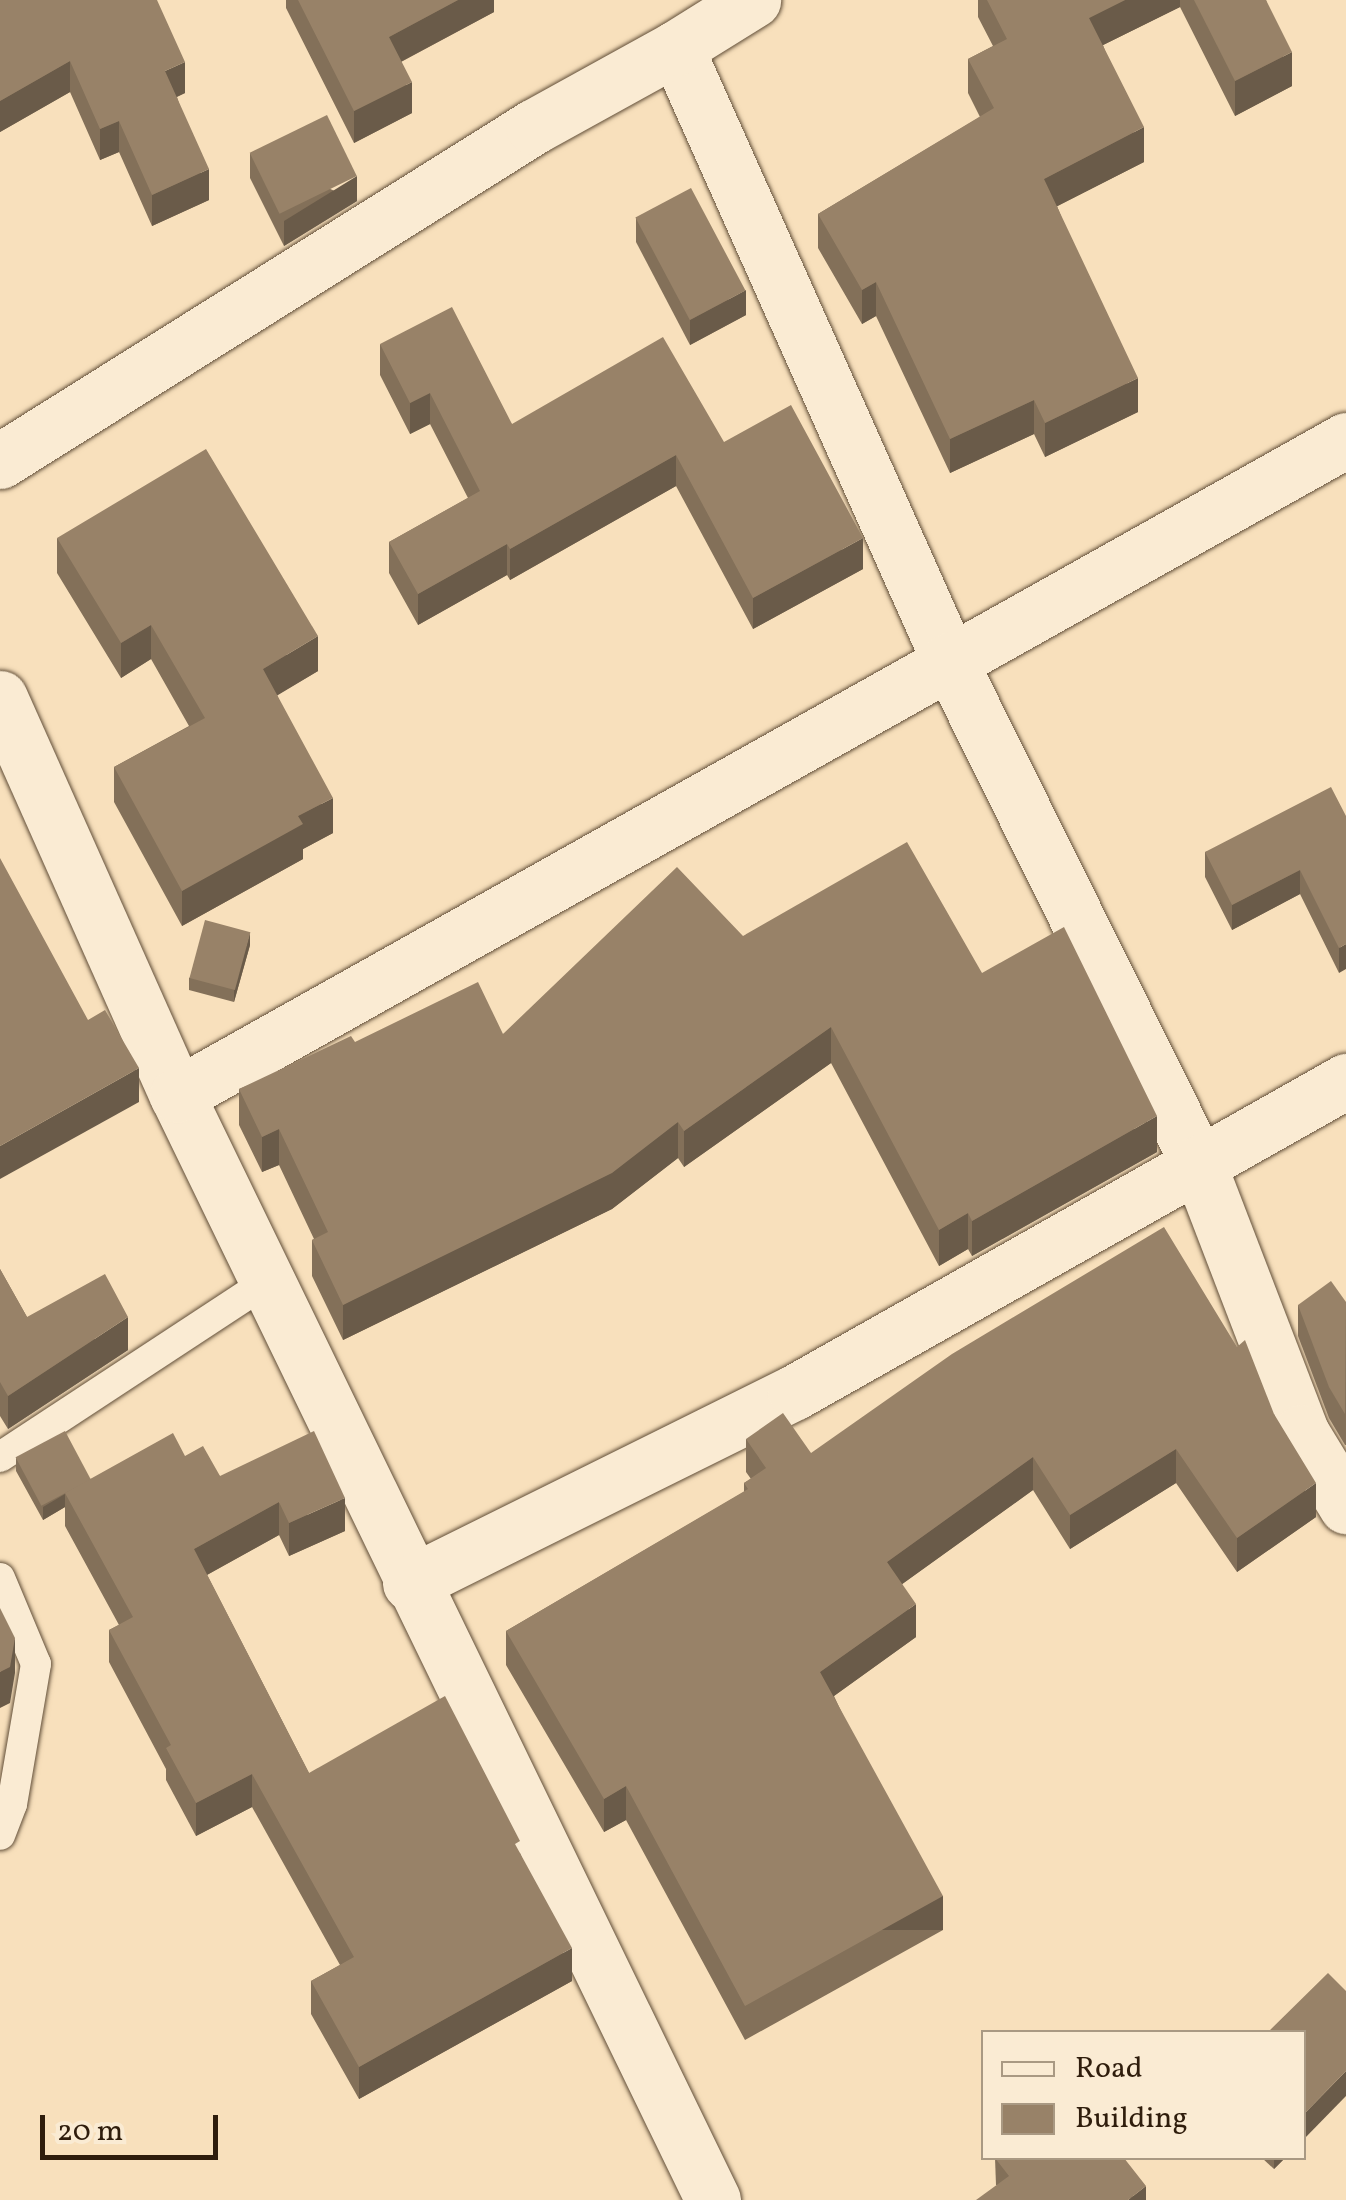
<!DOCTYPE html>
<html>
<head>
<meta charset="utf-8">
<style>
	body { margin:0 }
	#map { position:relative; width:1346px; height:2200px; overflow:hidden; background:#f8e0bc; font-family:Vollkorn,serif }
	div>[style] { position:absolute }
	.roads { filter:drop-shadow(0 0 2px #614e38) drop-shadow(0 0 2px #614e38) }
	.lane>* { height:30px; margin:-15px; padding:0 15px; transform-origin:15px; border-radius:15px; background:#faebd3 }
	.street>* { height:55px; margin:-27.5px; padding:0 27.5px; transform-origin:27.5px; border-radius:27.5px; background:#faebd3 }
	.wall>* { inset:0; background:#837059 }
	.shaded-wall>* { inset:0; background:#6a5b49; transform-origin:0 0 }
	.building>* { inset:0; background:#988268; transform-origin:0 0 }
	span { translate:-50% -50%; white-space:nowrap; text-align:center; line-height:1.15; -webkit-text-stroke:9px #faebd3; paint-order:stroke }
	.legend { position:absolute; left:981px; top:2030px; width:325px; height:130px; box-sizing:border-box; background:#faebd3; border:2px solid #a99983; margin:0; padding:12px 18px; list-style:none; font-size:30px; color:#2f1d0c }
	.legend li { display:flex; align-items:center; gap:20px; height:50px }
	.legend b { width:50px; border:2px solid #a99983 }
	.scale { position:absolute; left:40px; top:2115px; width:178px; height:45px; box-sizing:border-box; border:5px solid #2f1d0c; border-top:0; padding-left:12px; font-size:30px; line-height:35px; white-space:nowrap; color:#2f1d0c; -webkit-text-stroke:8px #faebd3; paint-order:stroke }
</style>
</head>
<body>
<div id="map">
	<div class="roads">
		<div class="lane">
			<i style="left:0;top:1457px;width:318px;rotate:-33.3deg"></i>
			<i style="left:0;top:1578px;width:93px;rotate:67.3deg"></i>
			<i style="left:36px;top:1664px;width:142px;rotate:99.7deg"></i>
			<i style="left:12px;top:1804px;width:33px;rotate:111deg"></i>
		</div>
		<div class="street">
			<i style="left:676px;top:48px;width:670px;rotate:65.96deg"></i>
			<i style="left:949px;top:660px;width:561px;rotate:63.66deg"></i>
			<i style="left:1198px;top:1163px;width:288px;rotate:69deg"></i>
			<i style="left:1301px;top:1432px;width:87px;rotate:58.7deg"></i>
			<i style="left:0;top:461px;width:629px;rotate:-32.07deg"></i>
			<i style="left:533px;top:127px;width:163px;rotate:-28.9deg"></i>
			<i style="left:676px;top:48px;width:91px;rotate:-31.9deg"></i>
			<i style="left:0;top:698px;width:435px;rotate:66deg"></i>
			<i style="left:177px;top:1095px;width:1228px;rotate:64.12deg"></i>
			<i style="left:177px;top:1095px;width:1340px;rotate:-29.26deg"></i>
			<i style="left:410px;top:1583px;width:430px;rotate:-26.4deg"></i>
			<i style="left:795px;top:1392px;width:633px;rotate:-29.44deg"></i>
		</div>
	</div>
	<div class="wall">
		<i style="clip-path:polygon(0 0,185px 93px,177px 97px,209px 200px,152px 226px,119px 152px,100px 160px,70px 92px,0 132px)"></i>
		<i style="clip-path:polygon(286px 0,494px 0,494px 12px,401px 62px,412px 113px,354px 143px,286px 8px)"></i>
		<i style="clip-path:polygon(978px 0,1266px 0,1292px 86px,1235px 116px,1180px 7px,1103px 45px,1144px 162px,1057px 206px,1138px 412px,1045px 457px,1034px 434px,950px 473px,876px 316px,862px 324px,818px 248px,818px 214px,980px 117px,968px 93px,968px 59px,993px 46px,978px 17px)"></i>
		<i style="clip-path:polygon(250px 153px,357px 201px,284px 246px,250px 178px)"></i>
		<i style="clip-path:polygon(636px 218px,746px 315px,690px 345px,636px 242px)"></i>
		<i style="clip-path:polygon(380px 344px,512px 424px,724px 442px,863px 569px,753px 629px,676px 486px,510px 580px,507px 575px,418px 625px,389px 573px,389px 542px,468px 498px,430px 424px,410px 434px,380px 375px)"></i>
		<i style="clip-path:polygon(57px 538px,318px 671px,277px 695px,333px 833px,303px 849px,303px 859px,182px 926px,114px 802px,114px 767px,189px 726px,151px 659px,121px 678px,57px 573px)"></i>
		<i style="clip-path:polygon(1346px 816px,1339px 973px,1300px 894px,1232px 930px,1205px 877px,1205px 852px)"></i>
		<i style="clip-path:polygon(743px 936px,982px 973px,1157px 1152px,972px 1256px,968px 1249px,939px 1266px,831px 1063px,684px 1167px,678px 1158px,612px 1209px,343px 1340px,312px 1276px,312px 1240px,314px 1239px,279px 1165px,262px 1172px,239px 1125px,239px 1089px,355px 1042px,503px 1034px)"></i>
		<i style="clip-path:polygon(250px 945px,234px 1002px,189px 990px,189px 978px)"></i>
		<i style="clip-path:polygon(0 1269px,27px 1317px,128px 1350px,8px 1429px,0 1416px)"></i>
		<i style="clip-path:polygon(1346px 1302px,1346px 1445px,1345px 1445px,1329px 1418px,1298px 1336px,1298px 1305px)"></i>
		<i style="clip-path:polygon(1274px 1414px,1316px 1517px,1237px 1572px,1176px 1483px,1070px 1549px,1033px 1490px,902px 1584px,916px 1637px,834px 1696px,943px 1930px,745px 2040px,626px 1820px,604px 1832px,506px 1665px,506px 1631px,744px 1492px,744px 1483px,751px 1479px,746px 1472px,746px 1439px,811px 1453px)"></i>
		<i style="clip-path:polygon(185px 1456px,220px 1476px,345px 1531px,289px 1556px,279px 1535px,207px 1575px,309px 1773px,520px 1853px,572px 1981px,359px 2099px,311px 2014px,311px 1981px,340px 1965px,252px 1807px,196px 1836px,166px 1780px,166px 1769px,109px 1662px,109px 1630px,119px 1625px,65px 1526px,65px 1507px,43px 1520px,16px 1471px,16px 1458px,91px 1479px)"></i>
		<i style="clip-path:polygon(995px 2158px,1146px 2200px,996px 2185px)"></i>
		<i style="clip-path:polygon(1262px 2158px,1285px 2158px,1274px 2169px)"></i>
	</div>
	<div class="shaded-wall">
		<i style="clip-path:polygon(458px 0,494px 0,494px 12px,389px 68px,389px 37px)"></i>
		<i style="clip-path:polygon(1125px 0,1180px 0,1180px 7px,1089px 52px,1089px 18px)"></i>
		<i style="clip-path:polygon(1292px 52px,1292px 86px,1235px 116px,1235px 81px)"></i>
		<i style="clip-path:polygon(70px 61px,70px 92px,0 132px,0 101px)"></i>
		<i style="clip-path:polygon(185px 62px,185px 93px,165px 102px,165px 71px)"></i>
		<i style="clip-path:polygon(412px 82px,412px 113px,354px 143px,354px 111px)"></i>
		<i style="clip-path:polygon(119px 121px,119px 152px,100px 160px,100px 129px)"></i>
		<i style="clip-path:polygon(1144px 127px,1144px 162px,1044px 213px,1044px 179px)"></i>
		<i style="clip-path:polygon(209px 169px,209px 200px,152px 226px,152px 195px)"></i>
		<i style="clip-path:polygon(357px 176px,357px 201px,284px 246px,284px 221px)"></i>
		<i style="clip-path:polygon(876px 282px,876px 316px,862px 324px,862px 290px)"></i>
		<i style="clip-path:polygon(746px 290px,746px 315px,690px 345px,690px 320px)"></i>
		<i style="clip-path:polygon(1138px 378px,1138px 412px,1045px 457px,1045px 423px)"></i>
		<i style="clip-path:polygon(430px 393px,430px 424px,410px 434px,410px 403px)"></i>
		<i style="clip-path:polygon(1034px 400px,1034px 434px,950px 473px,950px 439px)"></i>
		<i style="clip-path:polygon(676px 455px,676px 486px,510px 580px,510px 549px)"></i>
		<i style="clip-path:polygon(863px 538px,863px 569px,753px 629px,753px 598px)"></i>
		<i style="clip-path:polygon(507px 544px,507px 575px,418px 625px,418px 594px)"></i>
		<i style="clip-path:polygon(151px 625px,151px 659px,121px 678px,121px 643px)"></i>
		<i style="clip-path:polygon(318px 636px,318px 671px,263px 704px,263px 669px)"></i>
		<i style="clip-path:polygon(333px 798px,333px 833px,303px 849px,303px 859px,182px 926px,182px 891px,298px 816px)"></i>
		<i style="clip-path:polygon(1300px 870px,1300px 894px,1232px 930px,1232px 905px)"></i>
		<i style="clip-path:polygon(250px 932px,250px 945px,234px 1002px,234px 990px)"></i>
		<i style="clip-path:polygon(1346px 944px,1346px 969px,1339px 973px,1339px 948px)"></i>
		<i style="clip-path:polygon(831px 1027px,831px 1063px,684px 1167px,684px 1131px)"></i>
		<i style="clip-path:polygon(139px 1068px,139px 1102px,0 1179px,0 1146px)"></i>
		<i style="clip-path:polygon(1157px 1116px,1157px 1152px,972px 1256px,972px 1221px)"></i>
		<i style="clip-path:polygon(678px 1122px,678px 1158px,612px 1209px,343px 1340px,343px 1305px)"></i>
		<i style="clip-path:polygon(279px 1129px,279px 1165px,262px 1172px,262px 1137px)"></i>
		<i style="clip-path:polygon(968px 1213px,968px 1249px,939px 1266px,939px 1230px)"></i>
		<i style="clip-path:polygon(128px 1317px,128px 1350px,8px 1429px,8px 1396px)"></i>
		<i style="clip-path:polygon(1176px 1449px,1176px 1483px,1070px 1549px,1070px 1515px)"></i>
		<i style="clip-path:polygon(1033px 1457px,1033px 1490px,887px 1595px,887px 1562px)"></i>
		<i style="clip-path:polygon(1316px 1483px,1316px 1517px,1237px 1572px,1237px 1538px)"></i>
		<i style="clip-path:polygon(65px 1494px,65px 1507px,43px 1520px,43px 1507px)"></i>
		<i style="clip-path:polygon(345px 1498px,345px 1531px,289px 1556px,289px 1523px)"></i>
		<i style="clip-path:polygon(279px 1502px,279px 1535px,194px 1582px,194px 1549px)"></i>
		<i style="clip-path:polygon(916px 1604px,916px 1637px,820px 1706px,820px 1672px)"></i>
		<i style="clip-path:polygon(15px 1638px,15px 1673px,10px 1703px,0 1708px,0 1672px)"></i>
		<i style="clip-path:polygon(252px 1774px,252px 1807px,196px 1836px,196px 1803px)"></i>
		<i style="clip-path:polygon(626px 1786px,626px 1820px,604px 1832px,604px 1799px)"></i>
		<i style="left:943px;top:1896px;width:34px;height:227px;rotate:90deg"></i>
		<i style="clip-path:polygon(572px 1948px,572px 1981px,359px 2099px,359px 2067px)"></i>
		<i style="clip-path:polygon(1346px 2071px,1346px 2096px,1304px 2139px,1304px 2114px)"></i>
		<i style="clip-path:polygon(1274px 2158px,1285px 2158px,1274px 2169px)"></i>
		<i style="clip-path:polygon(1146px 2186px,1146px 2200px,1128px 2200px)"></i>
	</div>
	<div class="building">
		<i style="clip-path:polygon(0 0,157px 0,185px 62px,165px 71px,209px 169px,152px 195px,119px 121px,100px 129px,70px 61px,0 101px)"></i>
		<i style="clip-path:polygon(298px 0,458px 0,389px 37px,412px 82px,354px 111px)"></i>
		<i style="clip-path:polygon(987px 0,1125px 0,1089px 18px,1144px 127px,1044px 179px,1138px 378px,1045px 423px,1034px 400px,950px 439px,876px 282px,862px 290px,818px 214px,994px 108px,968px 59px,1007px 39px)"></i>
		<i style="clip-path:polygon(1194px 0,1266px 0,1292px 52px,1235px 81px)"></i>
		<i style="left:327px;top:115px;width:68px;height:86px;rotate:64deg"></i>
		<i style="left:691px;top:188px;width:116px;height:63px;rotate:62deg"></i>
		<i style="clip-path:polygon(452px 307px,512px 424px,663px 337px,724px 442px,791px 405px,863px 538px,753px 598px,676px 455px,510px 549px,507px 544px,418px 594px,389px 542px,480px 491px,430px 393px,410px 403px,380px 344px)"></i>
		<i style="clip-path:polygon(206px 449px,318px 636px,263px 669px,333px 798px,298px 816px,303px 824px,182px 891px,114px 767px,205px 718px,151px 625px,121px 643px,57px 538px)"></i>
		<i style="clip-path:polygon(1331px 787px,1346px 816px,1346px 944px,1339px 948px,1300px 870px,1232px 905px,1205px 852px)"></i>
		<i style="clip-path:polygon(907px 842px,982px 973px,1064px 927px,1157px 1116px,972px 1221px,968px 1213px,939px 1230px,831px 1027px,684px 1131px,678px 1122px,612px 1173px,343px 1305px,312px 1240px,328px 1232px,279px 1129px,262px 1137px,239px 1089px,351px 1036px,355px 1042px,478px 982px,503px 1034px,677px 867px,743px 936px)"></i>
		<i style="clip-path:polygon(0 858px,88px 1020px,105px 1010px,139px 1068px,0 1146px)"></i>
		<i style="left:205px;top:920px;width:47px;height:60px;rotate:15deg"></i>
		<i style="clip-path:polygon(1164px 1227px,1237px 1347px,1245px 1340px,1274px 1414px,1316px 1483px,1237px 1538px,1176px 1449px,1070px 1515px,1033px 1457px,887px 1562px,916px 1604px,820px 1672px,943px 1896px,745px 2006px,626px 1786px,604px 1799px,506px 1631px,748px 1489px,744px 1483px,766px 1468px,746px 1439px,783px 1413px,811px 1453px,952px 1354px)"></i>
		<i style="clip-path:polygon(0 1269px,27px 1317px,105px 1274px,128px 1317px,8px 1396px,0 1382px)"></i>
		<i style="clip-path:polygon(1331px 1281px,1346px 1302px,1345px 1414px,1329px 1387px,1298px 1305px)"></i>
		<i style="left:65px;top:1431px;width:55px;height:56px;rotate:62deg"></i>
		<i style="clip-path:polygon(314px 1431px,345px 1498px,289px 1523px,279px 1502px,194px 1549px,309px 1773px,445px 1696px,520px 1841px,515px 1844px,572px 1948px,359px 2067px,311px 1981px,354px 1957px,252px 1774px,196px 1803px,166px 1748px,171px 1745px,109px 1630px,133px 1617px,65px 1493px,173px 1433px,185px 1456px,203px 1446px,220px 1476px)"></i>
		<i style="clip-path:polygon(0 1608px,15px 1638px,10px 1667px,0 1672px)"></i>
		<i style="clip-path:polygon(1328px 1973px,1346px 1991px,1346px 2071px,1304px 2114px,1304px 2032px,1268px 2032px)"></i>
		<i style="clip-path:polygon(995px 2158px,1124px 2158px,1146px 2186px,1128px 2200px,976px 2200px,1009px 2176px)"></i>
	</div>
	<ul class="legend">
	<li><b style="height:12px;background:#faebd3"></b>Road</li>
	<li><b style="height:28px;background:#988268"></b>Building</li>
	</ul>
	<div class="scale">20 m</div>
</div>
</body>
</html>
